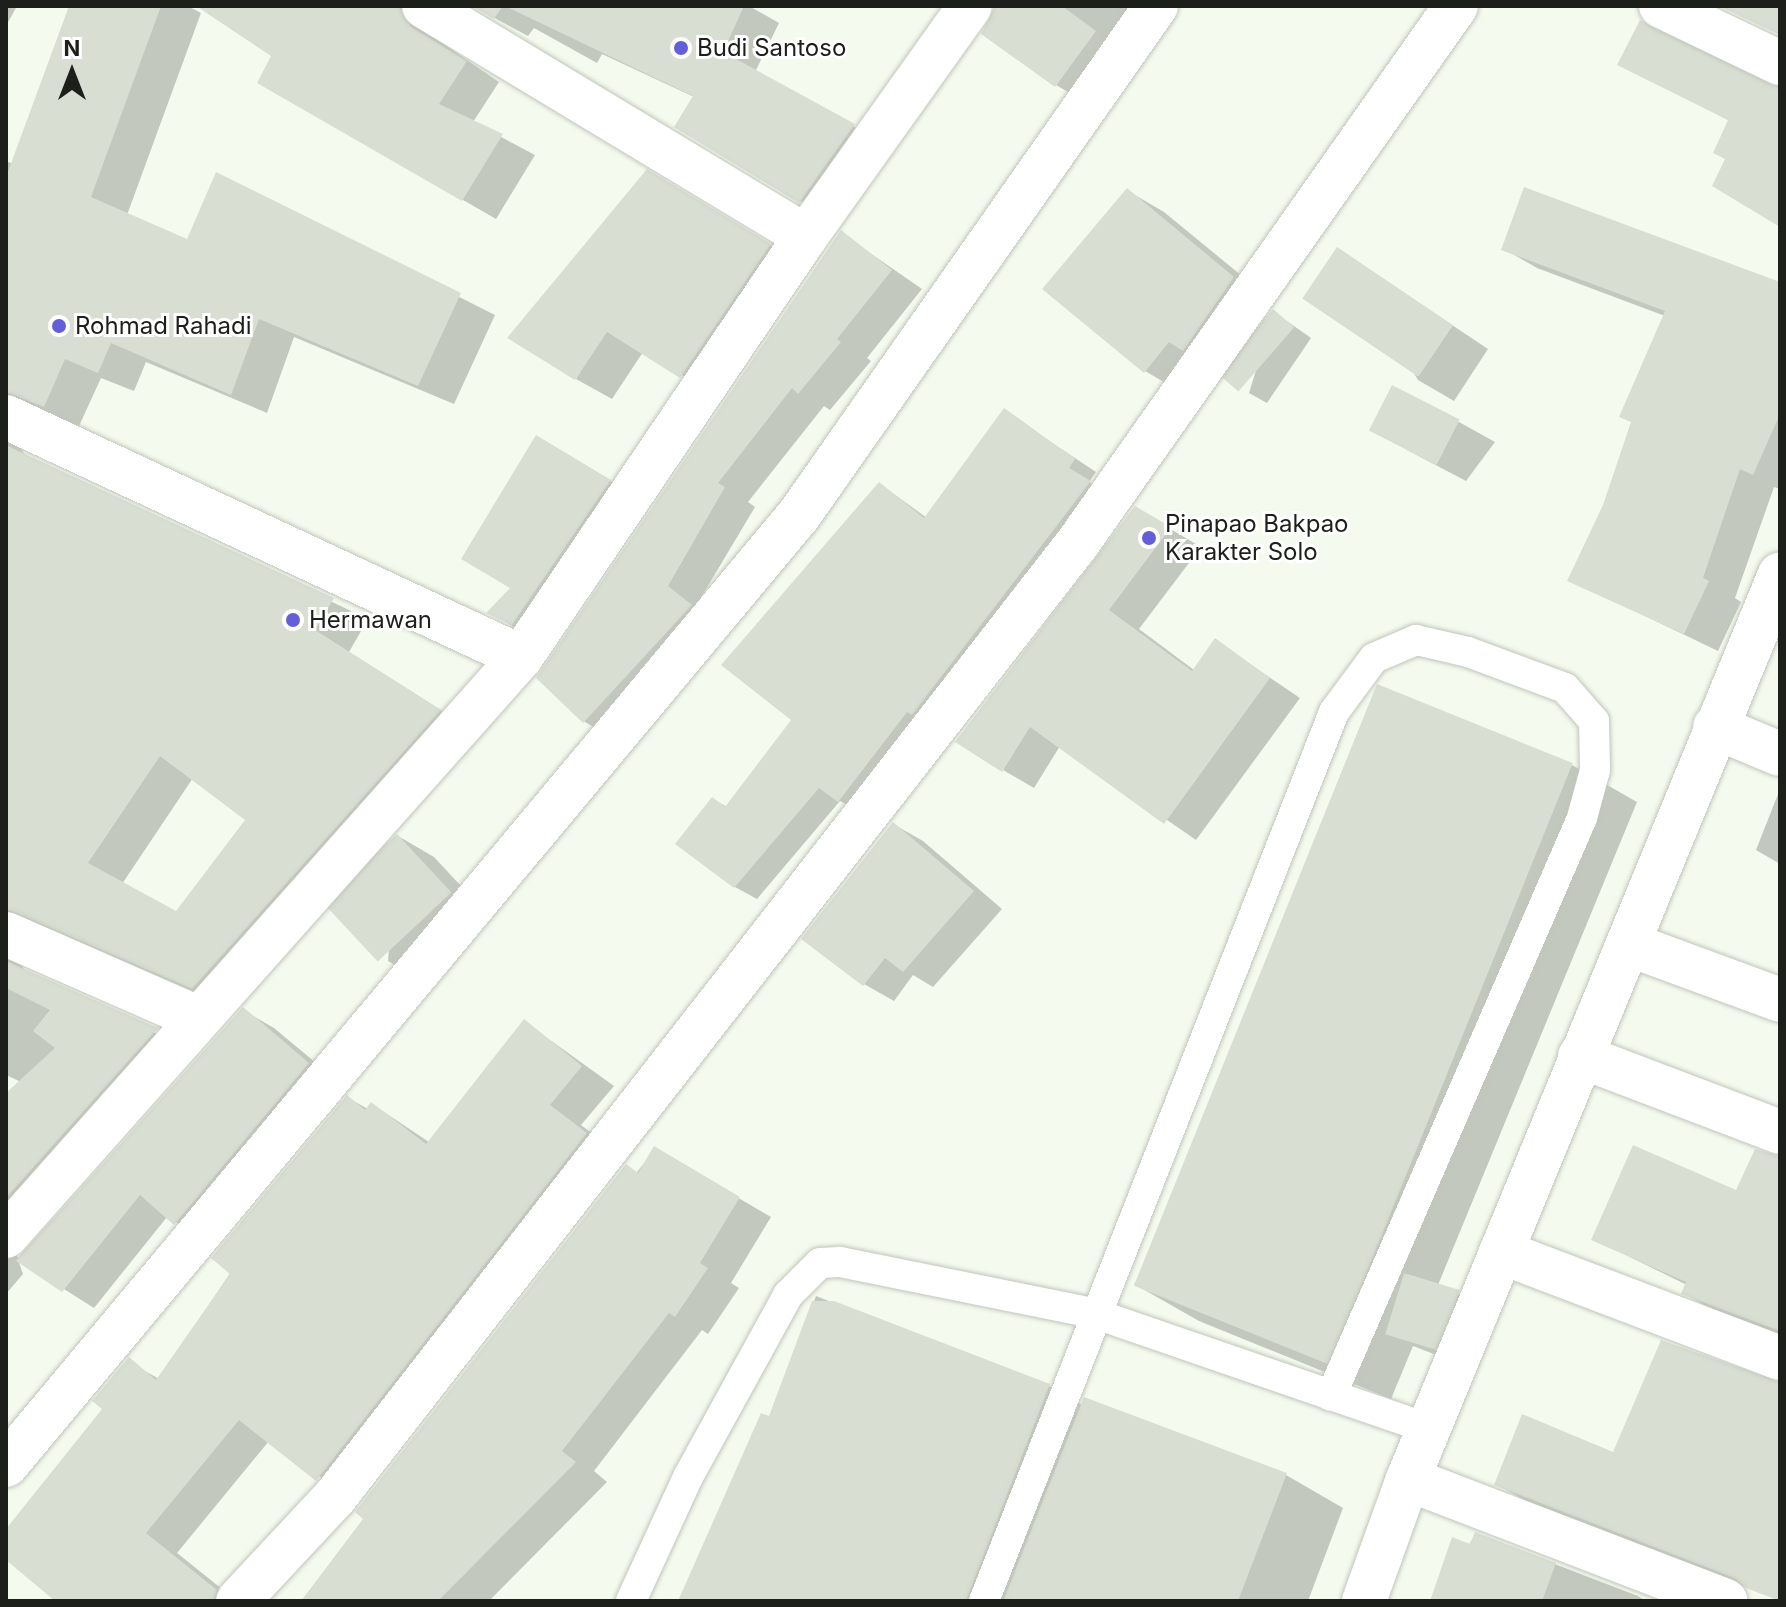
<!DOCTYPE html>
<html>
<head>
<meta charset="utf-8">
<style>
	body { margin:0 }
	#map { position:relative; width:1786px; height:1607px; overflow:hidden; background:#f4faee; font-family:Inter,sans-serif }
	div>[style] { position:absolute }
	.shadow>* { inset:0; background:#0003 }
	.building>* { inset:0; background:#d9ded3; transform-origin:0 0 }
	.roads { filter:drop-shadow(0 0 2px #c0c5ba) drop-shadow(0 0 2px #c0c5ba) }
	.service>* { height:30px; margin:-15px; padding:0 15px; transform-origin:15px; border-radius:15px; background:#fff }
	.minor>* { height:44px; margin:-22px; padding:0 22px; transform-origin:22px; border-radius:22px; background:#fff }
	.tertiary>* { height:44px; margin:-22px; padding:0 22px; transform-origin:22px; border-radius:22px; background:#fff }
	.dots>* { width:22px; height:22px; translate:-50% -50%; box-sizing:border-box; border:4px solid #fff; border-radius:50% }
	span { translate:-50% -50%; white-space:nowrap; text-align:center; line-height:1.15; -webkit-text-stroke:6px #fff; paint-order:stroke }
	.poi-label { font-size:24px; color:#1d1f1b }
	.left { translate:0 -50%; text-align:left }
	.frame { position:absolute; inset:0; border:8px solid #1d1f1b; pointer-events:none }
	.north { position:absolute; left:32px; top:32px; width:80px; height:80px; -webkit-text-stroke:6px #fff; paint-order:stroke; rotate:0deg; font-size:22px; font-weight:700; line-height:32px; text-align:center; color:#1d1f1b }
	.north::after { content:''; display:block; margin:auto; width:28px; height:36px; background:#1d1f1b; clip-path:polygon(50% 0,100% 100%,50% 72%,0 100%) }
</style>
</head>
<body>
<div id="map">
	<div class="shadow">
		<i style="clip-path:polygon(6px 6px,17px 6px,6px 26px)"></i>
		<i style="clip-path:polygon(evenodd,72px 6px,188px 6px,201px 13px,127px 215px,188px 242px,217px 175px,495px 315px,454px 404px,294px 337px,267px 413px,146px 362px,134px 391px,101px 378px,79px 426px,41px 411px,16px 442px,26px 456px,368px 619px,349px 652px,474px 731px,229px 1007px,53px 930px,26px 934px,16px 957px,26px 972px,191px 1050px,16px 1253px,18px 1258px,243px 1010px,274px 1028px,339px 1082px,199px 1235px,167px 1217px,94px 1308px,18px 1260px,23px 1274px,6px 1294px,6px 1099px,21px 1082px,6px 1075px,6px 161px,13px 164px,72px 6px,193px 778px,247px 819px,177px 914px,122px 884px,193px 778px)"></i>
		<i style="clip-path:polygon(210px 6px,446px 6px,435px 13px,435px 38px,499px 82px,473px 122px,535px 155px,496px 219px,259px 82px,274px 56px)"></i>
		<i style="clip-path:polygon(472px 6px,749px 6px,779px 23px,755px 72px,887px 145px,833px 220px,800px 201px,694px 97px,602px 54px,597px 63px,534px 28px,528px 36px)"></i>
		<i style="clip-path:polygon(996px 6px,1154px 6px,1092px 106px,1056px 85px)"></i>
		<i style="clip-path:polygon(1620px 64px,1780px 87px,1780px 225px,1727px 159px,1730px 121px)"></i>
		<i style="clip-path:polygon(1128px 191px,1164px 212px,1270px 299px,1181px 392px,1145px 371px)"></i>
		<i style="clip-path:polygon(683px 193px,805px 266px,717px 396px,643px 352px,612px 399px,576px 379px)"></i>
		<i style="clip-path:polygon(841px 233px,922px 289px,867px 358px,871px 361px,830px 410px,824px 406px,748px 502px,755px 507px,616px 740px,585px 722px,538px 678px)"></i>
		<i style="clip-path:polygon(1338px 249px,1488px 349px,1454px 401px,1418px 380px)"></i>
		<i style="clip-path:polygon(1504px 249px,1780px 284px,1780px 489px,1774px 487px,1735px 598px,1741px 602px,1718px 651px,1570px 580px,1605px 505px,1665px 316px,1537px 268px)"></i>
		<i style="clip-path:polygon(1274px 312px,1311px 338px,1267px 403px,1249px 393px)"></i>
		<i style="clip-path:polygon(1004px 411px,1096px 472px,1089px 482px,1111px 495px,861px 813px,840px 801px,757px 899px,735px 887px,713px 799px,727px 807px,794px 720px,880px 484px,927px 518px)"></i>
		<i style="clip-path:polygon(1459px 422px,1495px 442px,1466px 481px,1407px 450px)"></i>
		<i style="clip-path:polygon(537px 438px,646px 502px,525px 633px,490px 613px,514px 588px)"></i>
		<i style="clip-path:polygon(1135px 508px,1201px 547px,1139px 629px,1194px 670px,1216px 641px,1300px 698px,1196px 840px,1060px 746px,1034px 788px,1003px 770px)"></i>
		<i style="clip-path:polygon(1572px 765px,1637px 802px,1438px 1285px,1476px 1302px,1452px 1361px,1413px 1346px,1391px 1399px,1199px 1321px,1134px 1284px)"></i>
		<i style="clip-path:polygon(1780px 789px,1780px 864px,1756px 850px)"></i>
		<i style="clip-path:polygon(893px 824px,923px 841px,1002px 909px,933px 987px,913px 975px,894px 1001px,864px 984px)"></i>
		<i style="clip-path:polygon(398px 836px,434px 857px,487px 914px,424px 982px,388px 961px)"></i>
		<i style="clip-path:polygon(525px 1022px,614px 1086px,581px 1125px,618px 1153px,350px 1498px,269px 1441px,177px 1553px,237px 1601px,63px 1601px,6px 1557px,6px 1531px,138px 1367px,159px 1379px,348px 1098px,368px 1109px,372px 1104px,429px 1142px)"></i>
		<i style="clip-path:polygon(655px 1149px,771px 1217px,731px 1283px,739px 1288px,708px 1334px,702px 1330px,594px 1471px,607px 1482px,489px 1601px,303px 1601px)"></i>
		<i style="clip-path:polygon(1780px 1158px,1780px 1337px,1720px 1314px,1683px 1293px,1687px 1285px,1593px 1239px,1737px 1193px)"></i>
		<i style="clip-path:polygon(816px 1296px,1049px 1386px,1082px 1405px,1286px 1475px,1343px 1508px,1308px 1601px,681px 1601px,770px 1418px)"></i>
		<i style="clip-path:polygon(1780px 1384px,1780px 1600px,1533px 1505px,1496px 1484px,1614px 1454px)"></i>
		<i style="clip-path:polygon(1476px 1534px,1638px 1596px,1646px 1601px,1432px 1601px)"></i>
	</div>
	<div class="building">
		<i style="clip-path:polygon(69px 6px,161px 6px,91px 197px,187px 239px,216px 172px,461px 293px,418px 386px,259px 319px,231px 395px,111px 343px,98px 373px,65px 359px,44px 407px,6px 392px,6px 177px)"></i>
		<i style="clip-path:polygon(196px 6px,399px 6px,411px 27px,467px 61px,439px 104px,503px 134px,462px 201px,257px 83px,271px 56px)"></i>
		<i style="clip-path:polygon(472px 6px,503px 6px,494px 19px)"></i>
		<i style="clip-path:polygon(505px 6px,744px 6px,723px 52px,855px 124px,799px 203px,674px 127px,693px 96px)"></i>
		<i style="clip-path:polygon(995px 6px,1062px 6px,1096px 31px,1055px 87px,981px 34px)"></i>
		<i style="clip-path:polygon(1719px 6px,1780px 6px,1780px 35px)"></i>
		<i style="clip-path:polygon(1640px 20px,1780px 88px,1780px 227px,1712px 186px,1725px 159px,1713px 153px,1728px 120px,1617px 65px)"></i>
		<i style="clip-path:polygon(647px 169px,771px 244px,680px 378px,607px 332px,575px 380px,507px 338px)"></i>
		<i style="clip-path:polygon(1524px 187px,1780px 282px,1780px 414px,1753px 475px,1740px 469px,1703px 578px,1709px 581px,1684px 634px,1567px 581px,1603px 505px,1631px 422px,1619px 417px,1665px 311px,1501px 250px)"></i>
		<i style="clip-path:polygon(1127px 188px,1234px 277px,1183px 351px,1169px 342px,1144px 373px,1042px 289px)"></i>
		<i style="clip-path:polygon(841px 230px,892px 270px,837px 339px,841px 342px,798px 394px,792px 388px,718px 483px,725px 487px,668px 586px,692px 605px,583px 723px,536px 678px)"></i>
		<i style="left:1337px;top:247px;width:140px;height:62px;rotate:34deg"></i>
		<i style="left:1273px;top:309px;width:28px;height:85px;rotate:41deg"></i>
		<i style="left:1392px;top:385px;width:76px;height:51px;rotate:27deg"></i>
		<i style="clip-path:polygon(1004px 408px,1075px 459px,1069px 468px,1091px 481px,912px 715px,907px 712px,838px 802px,819px 788px,734px 888px,675px 844px,712px 797px,725px 807px,791px 720px,721px 665px,879px 482px,924px 518px)"></i>
		<i style="clip-path:polygon(536px 435px,611px 480px,512px 625px,486px 613px,510px 588px,461px 559px)"></i>
		<i style="clip-path:polygon(evenodd,6px 445px,334px 598px,315px 630px,441px 710px,192px 989px,6px 909px,6px 445px,160px 756px,245px 820px,176px 911px,88px 863px,160px 756px)"></i>
		<i style="clip-path:polygon(1135px 506px,1171px 527px,1109px 610px,1192px 671px,1215px 638px,1270px 678px,1164px 824px,1030px 727px,1002px 772px,955px 742px)"></i>
		<i style="left:1377px;top:684px;width:211px;height:649px;rotate:22deg"></i>
		<i style="clip-path:polygon(893px 822px,974px 891px,903px 972px,885px 958px,863px 986px,801px 939px)"></i>
		<i style="left:397px;top:834px;width:80px;height:101px;rotate:47deg"></i>
		<i style="clip-path:polygon(6px 961px,158px 1028px,6px 1198px,6px 1093px,55px 1048px,33px 1031px,50px 1010px,6px 988px)"></i>
		<i style="clip-path:polygon(243px 1007px,309px 1063px,174px 1225px,140px 1195px,62px 1292px,16px 1261px)"></i>
		<i style="clip-path:polygon(524px 1019px,582px 1066px,550px 1105px,587px 1133px,316px 1481px,239px 1420px,146px 1533px,217px 1590px,214px 1601px,55px 1601px,6px 1560px,6px 1529px,102px 1409px,92px 1401px,129px 1357px,156px 1380px,230px 1274px,211px 1258px,347px 1095px,365px 1110px,371px 1102px,426px 1144px)"></i>
		<i style="clip-path:polygon(1633px 1145px,1736px 1190px,1755px 1149px,1780px 1156px,1780px 1331px,1681px 1294px,1686px 1282px,1591px 1240px)"></i>
		<i style="clip-path:polygon(654px 1146px,740px 1197px,700px 1263px,708px 1268px,675px 1317px,669px 1313px,562px 1451px,576px 1462px,438px 1601px,301px 1601px,363px 1519px,355px 1512px,626px 1164px,638px 1173px)"></i>
		<i style="left:1404px;top:1273px;width:58px;height:64px;rotate:17deg"></i>
		<i style="clip-path:polygon(812px 1301px,834px 1301px,1050px 1384px,966px 1601px,678px 1601px,761px 1413px,769px 1416px)"></i>
		<i style="clip-path:polygon(1661px 1340px,1780px 1382px,1780px 1601px,1746px 1588px,1734px 1578px,1494px 1485px,1522px 1414px,1613px 1452px)"></i>
		<i style="clip-path:polygon(1084px 1397px,1287px 1473px,1238px 1601px,1003px 1601px)"></i>
		<i style="clip-path:polygon(1475px 1532px,1556px 1563px,1542px 1601px,1430px 1601px,1452px 1537px,1470px 1544px)"></i>
	</div>
	<div class="roads">
		<div class="service">
			<i style="left:631px;top:1601px;width:136px;rotate:-65.3deg"></i>
			<i style="left:688px;top:1477px;width:208px;rotate:-61.2deg"></i>
			<i style="left:788px;top:1295px;width:45px;rotate:-45deg"></i>
			<i style="left:820px;top:1263px;width:20px;rotate:-3deg"></i>
			<i style="left:840px;top:1262px;width:258px;rotate:11.4deg"></i>
			<i style="left:1093px;top:1313px;width:355px;rotate:19deg"></i>
			<i style="left:984px;top:1601px;width:955px;rotate:-68.51deg"></i>
			<i style="left:1334px;top:712px;width:67px;rotate:-53.5deg"></i>
			<i style="left:1374px;top:658px;width:46px;rotate:-23.2deg"></i>
			<i style="left:1416px;top:640px;width:53px;rotate:13deg"></i>
			<i style="left:1468px;top:652px;width:103px;rotate:20.4deg"></i>
			<i style="left:1565px;top:688px;width:44px;rotate:48.7deg"></i>
			<i style="left:1594px;top:721px;width:49px;rotate:88.8deg"></i>
			<i style="left:1595px;top:770px;width:50px;rotate:105.2deg"></i>
			<i style="left:1582px;top:818px;width:630px;rotate:113.47deg"></i>
		</div>
		<div class="minor">
			<i style="left:424px;top:6px;width:446px;rotate:31.1deg"></i>
			<i style="left:1661px;top:6px;width:132px;rotate:25.6deg"></i>
			<i style="left:6px;top:417px;width:568px;rotate:24.99deg"></i>
			<i style="left:1715px;top:727px;width:70px;rotate:22.6deg"></i>
			<i style="left:6px;top:934px;width:209px;rotate:23.7deg"></i>
			<i style="left:1628px;top:944px;width:162px;rotate:20.2deg"></i>
			<i style="left:1580px;top:1056px;width:214px;rotate:20.8deg"></i>
			<i style="left:6px;top:1236px;width:775px;rotate:-48.35deg"></i>
			<i style="left:521px;top:657px;width:508px;rotate:-55.9deg"></i>
			<i style="left:806px;top:236px;width:282px;rotate:-54.5deg"></i>
			<i style="left:1501px;top:1252px;width:298px;rotate:20.8deg"></i>
			<i style="left:6px;top:1465px;width:1237px;rotate:-50.15deg"></i>
			<i style="left:799px;top:515px;width:622px;rotate:-54.96deg"></i>
			<i style="left:1408px;top:1479px;width:340px;rotate:21deg"></i>
			<i style="left:238px;top:1601px;width:142px;rotate:-47deg"></i>
			<i style="left:335px;top:1497px;width:1208px;rotate:-52.1deg"></i>
			<i style="left:1077px;top:544px;width:658px;rotate:-54.84deg"></i>
		</div>
		<div class="tertiary">
			<i style="left:1364px;top:1601px;width:130px;rotate:-70.2deg"></i>
			<i style="left:1408px;top:1479px;width:978px;rotate:-67.65deg"></i>
		</div>
	</div>
	<div class="dots">
		<i style="left:681px;top:48px;background:#645fd8"></i>
		<i style="left:59px;top:326px;background:#645fd8"></i>
		<i style="left:1149px;top:538px;background:#645fd8"></i>
		<i style="left:293px;top:620px;background:#645fd8"></i>
	</div>
	<div class="poi-label">
		<span class="left" style="left:697px;top:48px">Budi Santoso</span>
		<span class="left" style="left:75px;top:326px">Rohmad Rahadi</span>
		<span class="left" style="left:1165px;top:538px">Pinapao Bakpao<br>Karakter Solo</span>
		<span class="left" style="left:309px;top:620px">Hermawan</span>
	</div>
	<div class="frame"></div>
	<div class="north">N</div>
</div>
</body>
</html>
